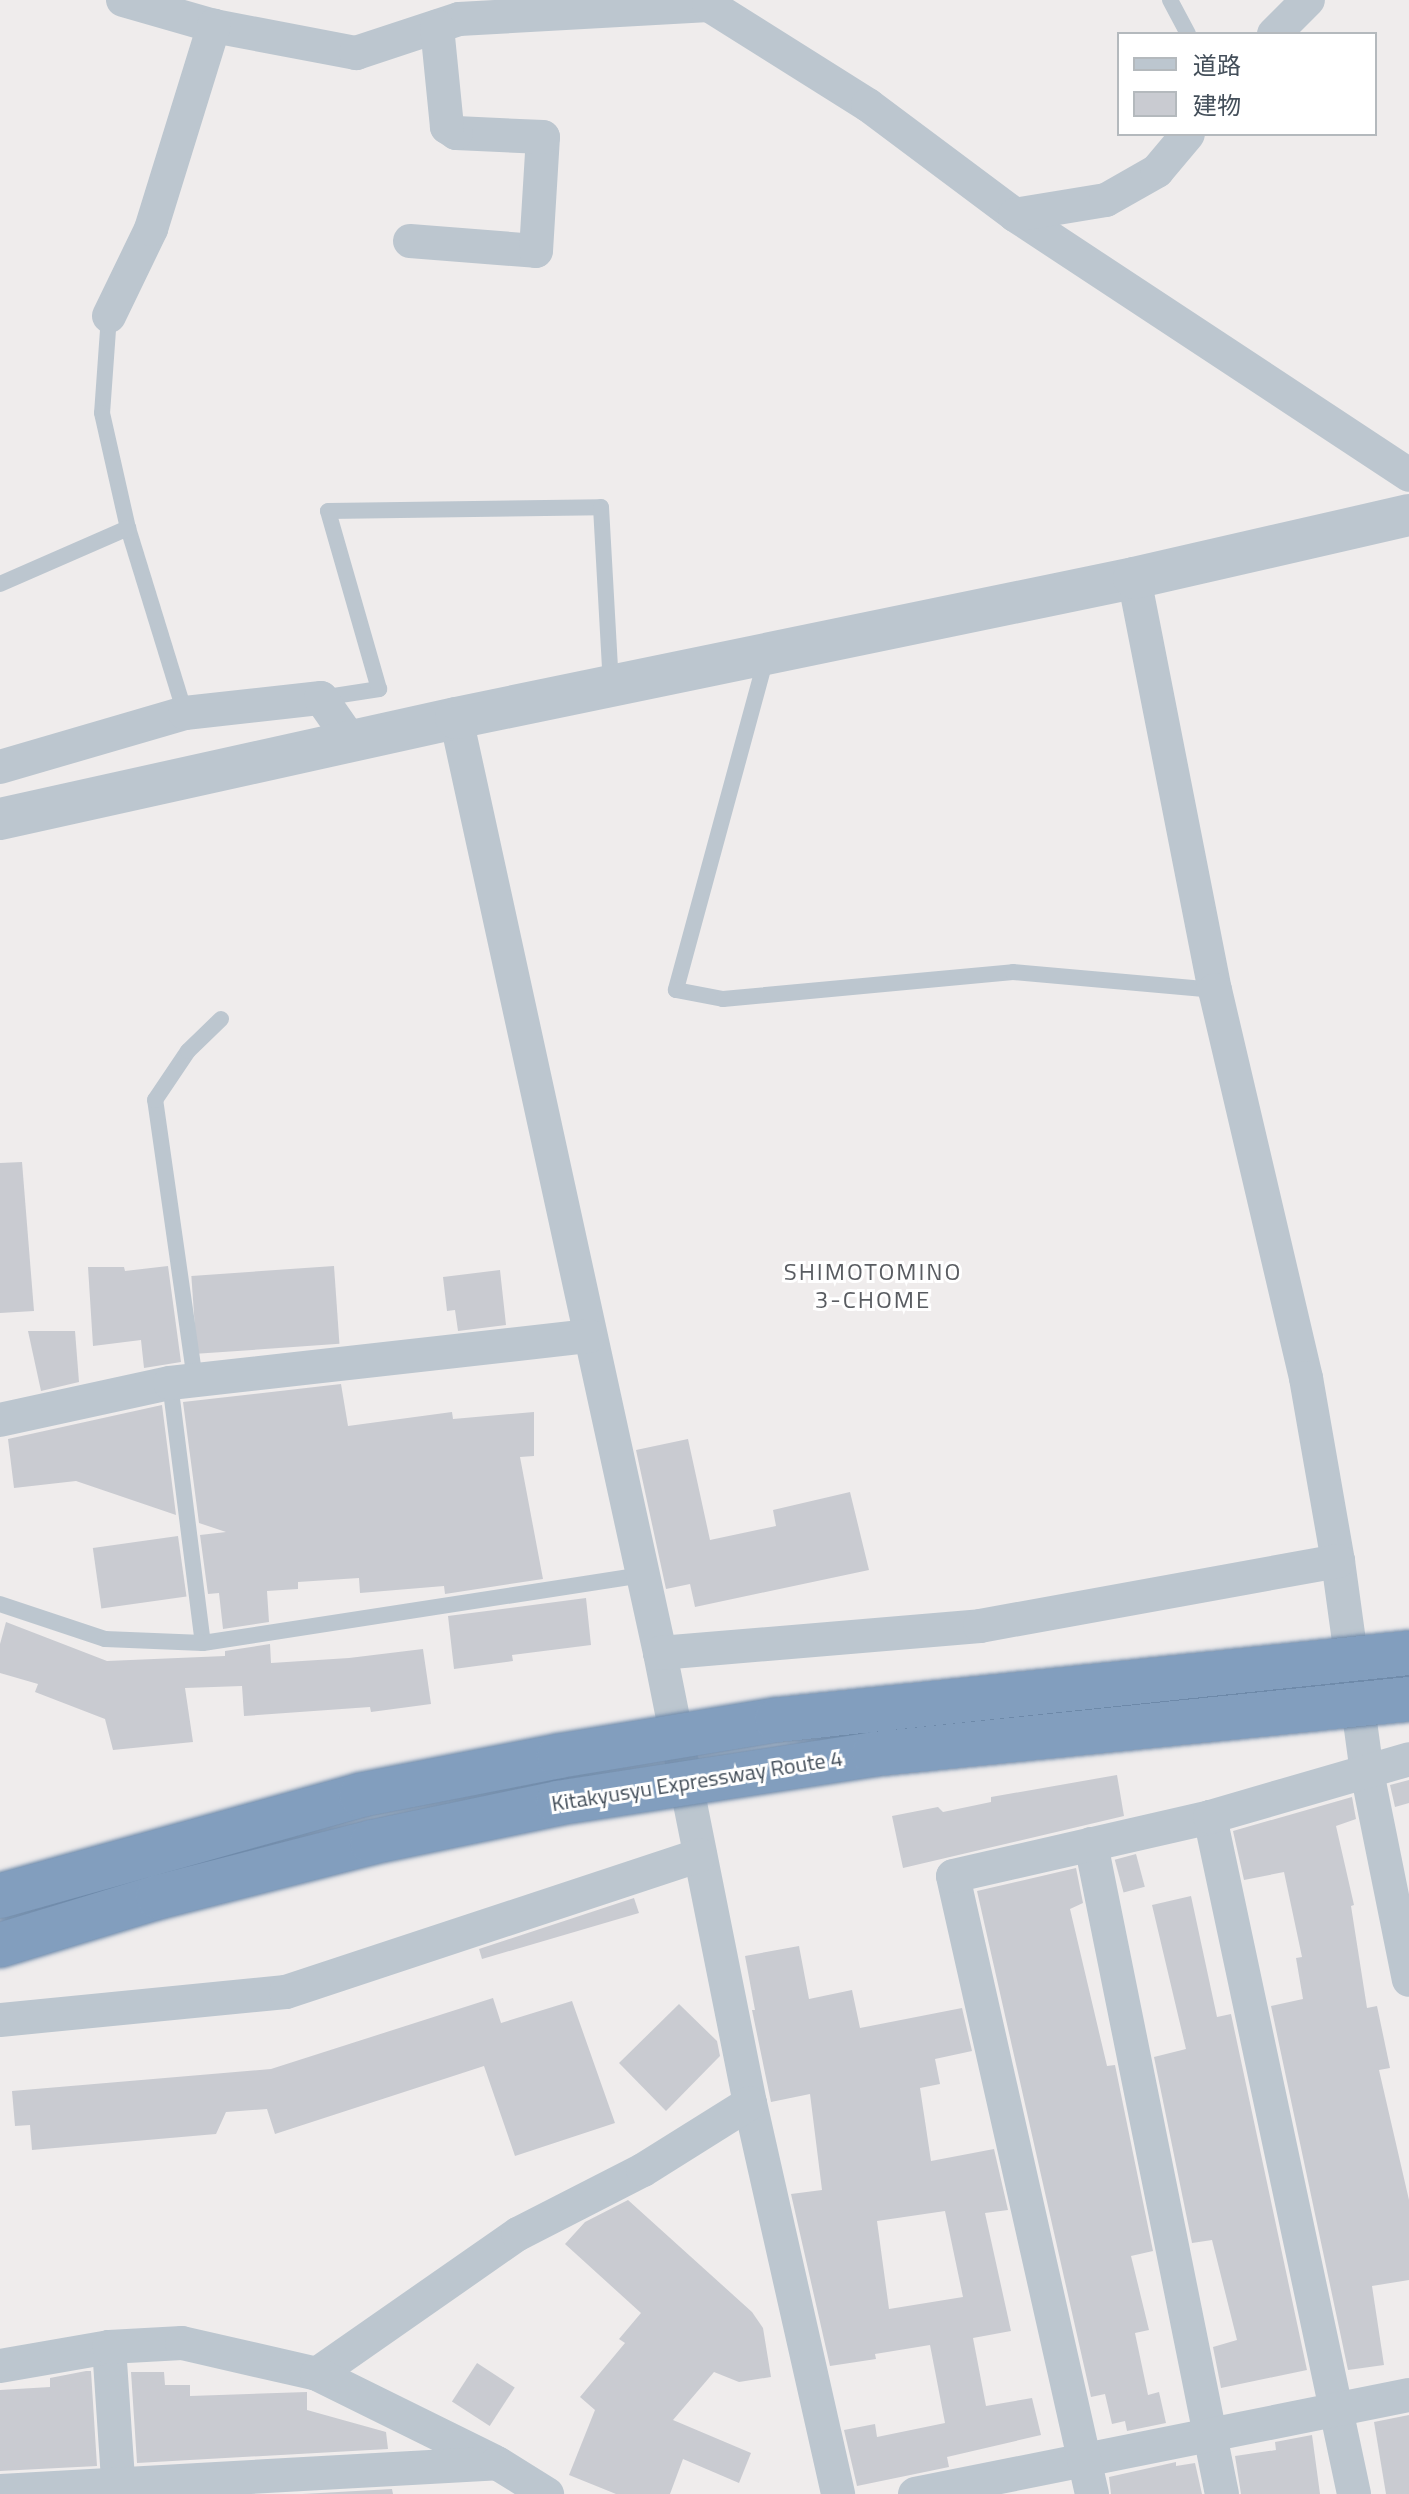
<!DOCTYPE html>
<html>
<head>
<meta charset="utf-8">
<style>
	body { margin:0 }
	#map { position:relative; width:1409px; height:2494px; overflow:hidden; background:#efecec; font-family:"Titillium Web","Noto Sans JP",sans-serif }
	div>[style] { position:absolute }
	.building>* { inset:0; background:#c9cbd1; transform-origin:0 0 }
	.service>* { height:16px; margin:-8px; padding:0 8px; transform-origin:8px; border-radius:8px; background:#bcc6cf }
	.minor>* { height:34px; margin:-17px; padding:0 17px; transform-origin:17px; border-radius:17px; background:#bcc6cf }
	.tertiary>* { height:42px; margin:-21px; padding:0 21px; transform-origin:21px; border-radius:21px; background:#bcc6cf }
	.bridges { filter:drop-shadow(0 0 2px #6d89a9) drop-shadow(0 0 2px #6d89a9) }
	.motorway-bridge>* { height:44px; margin:-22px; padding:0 22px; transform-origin:22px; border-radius:22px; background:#829ebe }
	span { translate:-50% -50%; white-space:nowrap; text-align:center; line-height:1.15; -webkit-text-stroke:6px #fff; paint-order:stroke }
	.street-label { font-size:22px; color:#444f5a }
	.neighbourhood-label { font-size:24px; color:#595c61; letter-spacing:2px }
	.legend { position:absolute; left:1117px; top:32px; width:260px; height:104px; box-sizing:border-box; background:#fff; border:2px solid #b4b9bd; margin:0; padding:10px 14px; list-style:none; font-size:24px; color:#444f5a }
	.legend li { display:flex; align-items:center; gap:16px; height:40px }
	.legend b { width:40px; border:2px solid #b4b9bd }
</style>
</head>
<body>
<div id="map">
	<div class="building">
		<i style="clip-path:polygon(22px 1162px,34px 1311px,0 1313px,0 1163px)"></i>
		<i style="clip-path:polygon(168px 1266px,181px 1362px,144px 1368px,141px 1340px,93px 1346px,88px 1267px,124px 1267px,125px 1271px)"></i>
		<i style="left:334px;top:1266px;width:78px;height:143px;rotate:86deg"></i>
		<i style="clip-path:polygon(500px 1270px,506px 1325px,458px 1331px,455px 1310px,447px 1311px,443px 1277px)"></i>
		<i style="clip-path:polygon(28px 1331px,75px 1331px,79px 1382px,41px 1391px)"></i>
		<i style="clip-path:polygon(341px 1384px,348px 1426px,452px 1412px,453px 1419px,534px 1412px,534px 1456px,520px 1457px,543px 1579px,445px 1594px,444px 1586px,360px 1593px,359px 1578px,298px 1582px,298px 1589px,267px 1591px,269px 1622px,223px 1629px,219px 1593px,208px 1594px,200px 1535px,226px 1532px,199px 1523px,183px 1402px)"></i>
		<i style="clip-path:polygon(162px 1405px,176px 1515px,76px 1481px,14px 1488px,8px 1439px)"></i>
		<i style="clip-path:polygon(688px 1439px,710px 1540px,776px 1526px,773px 1510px,850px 1492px,869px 1570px,695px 1607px,690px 1584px,666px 1589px,636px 1450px)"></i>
		<i style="left:178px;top:1536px;width:61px;height:86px;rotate:82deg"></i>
		<i style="clip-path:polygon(586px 1598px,591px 1645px,512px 1655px,513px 1661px,454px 1669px,448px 1616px)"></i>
		<i style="clip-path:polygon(6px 1622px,107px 1661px,225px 1656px,225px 1651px,270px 1644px,271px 1663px,349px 1658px,423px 1649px,431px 1704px,371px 1712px,370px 1707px,244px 1716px,242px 1686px,185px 1688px,193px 1742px,113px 1750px,105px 1719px,35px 1692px,38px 1684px,0 1673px,0 1644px)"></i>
		<i style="clip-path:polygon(1117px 1775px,1124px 1816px,903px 1868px,892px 1816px,938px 1807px,943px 1812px,991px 1802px,991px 1797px)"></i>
		<i style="clip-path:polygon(1409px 1780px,1409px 1803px,1395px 1807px,1390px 1785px)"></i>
		<i style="clip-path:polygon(1352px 1797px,1356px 1819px,1336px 1826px,1354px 1905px,1351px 1906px,1367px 2008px,1377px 2006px,1390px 2068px,1379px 2070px,1409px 2200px,1409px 2280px,1372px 2286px,1384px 2365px,1348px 2370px,1271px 2006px,1303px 1999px,1296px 1958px,1302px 1957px,1284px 1872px,1244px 1880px,1233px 1831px)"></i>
		<i style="left:1136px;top:1854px;width:34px;height:22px;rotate:75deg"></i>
		<i style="clip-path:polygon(1076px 1868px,1083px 1903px,1070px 1909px,1107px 2066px,1115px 2065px,1153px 2251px,1131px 2256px,1149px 2330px,1135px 2333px,1148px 2395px,1159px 2392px,1166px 2423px,1127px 2431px,1125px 2421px,1112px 2424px,1105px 2394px,1091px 2397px,977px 1891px)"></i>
		<i style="clip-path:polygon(1191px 1896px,1217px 2017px,1231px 2014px,1307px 2370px,1221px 2388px,1213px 2347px,1237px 2340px,1212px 2240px,1192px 2243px,1154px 2057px,1186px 2049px,1152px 1905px)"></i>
		<i style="clip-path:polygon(634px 1898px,639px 1913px,482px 1959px,479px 1949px)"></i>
		<i style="clip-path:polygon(evenodd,799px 1946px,809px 1999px,852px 1990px,860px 2028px,962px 2008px,972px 2051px,935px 2059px,940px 2084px,920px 2088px,931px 2161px,994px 2149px,1008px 2210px,985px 2213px,1011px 2331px,973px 2338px,986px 2406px,1032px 2398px,1041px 2435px,947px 2457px,949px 2467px,857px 2486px,844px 2430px,875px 2424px,877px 2437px,945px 2423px,930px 2345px,875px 2354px,876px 2359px,830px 2366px,791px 2194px,822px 2190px,810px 2094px,771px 2102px,752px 2010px,755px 2010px,745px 1956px,799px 1946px,945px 2211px,963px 2297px,889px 2309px,877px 2221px,945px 2211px)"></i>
		<i style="clip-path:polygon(493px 1998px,501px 2023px,572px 2001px,615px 2123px,515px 2156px,484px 2066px,275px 2134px,267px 2109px,226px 2112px,216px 2134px,32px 2150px,30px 2125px,15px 2126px,12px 2091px,271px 2069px)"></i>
		<i style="clip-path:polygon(679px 2004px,717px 2041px,720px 2056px,666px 2111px,619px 2063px)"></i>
		<i style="clip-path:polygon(628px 2200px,752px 2312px,763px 2328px,771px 2377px,739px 2382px,714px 2372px,673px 2420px,751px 2453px,739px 2483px,683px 2459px,670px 2494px,616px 2494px,569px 2475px,595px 2410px,580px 2397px,625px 2343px,619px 2339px,641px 2313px,565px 2244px,585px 2222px)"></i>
		<i style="left:477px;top:2363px;width:45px;height:46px;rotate:33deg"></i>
		<i style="clip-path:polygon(86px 2371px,91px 2371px,97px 2466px,0 2471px,0 2390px,50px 2387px,50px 2378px)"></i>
		<i style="clip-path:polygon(131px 2372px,164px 2372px,165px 2385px,190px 2385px,190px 2396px,307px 2392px,307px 2410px,386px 2432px,388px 2449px,137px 2463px)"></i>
		<i style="clip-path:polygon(1409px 2415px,1409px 2494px,1386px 2494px,1374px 2422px)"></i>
		<i style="clip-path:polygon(1312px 2435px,1320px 2494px,1241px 2494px,1235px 2456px,1276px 2450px,1275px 2442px)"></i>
		<i style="clip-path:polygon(1176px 2462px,1176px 2466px,1195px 2463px,1202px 2494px,1111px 2494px,1109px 2477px)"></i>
		<i style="clip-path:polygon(392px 2489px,393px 2494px,302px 2494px)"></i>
	</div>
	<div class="service">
		<i style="left:1170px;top:0;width:38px;rotate:62deg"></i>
		<i style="left:109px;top:316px;width:97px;rotate:94.1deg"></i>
		<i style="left:102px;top:413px;width:118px;rotate:77.3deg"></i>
		<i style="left:128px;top:528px;width:194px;rotate:72.9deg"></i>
		<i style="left:0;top:584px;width:140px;rotate:-23.6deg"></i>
		<i style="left:766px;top:658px;width:344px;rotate:105.2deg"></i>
		<i style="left:676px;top:990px;width:48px;rotate:10.8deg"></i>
		<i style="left:723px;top:999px;width:291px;rotate:-5.3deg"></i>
		<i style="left:1013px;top:972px;width:203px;rotate:5.1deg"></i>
		<i style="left:321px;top:698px;width:59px;rotate:-8.8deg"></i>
		<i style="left:379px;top:689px;width:185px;rotate:-106deg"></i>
		<i style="left:328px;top:511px;width:273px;rotate:-0.8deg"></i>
		<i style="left:601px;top:507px;width:179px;rotate:86.8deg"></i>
		<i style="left:195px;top:1380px;width:283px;rotate:-98.1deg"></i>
		<i style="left:155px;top:1100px;width:59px;rotate:-56deg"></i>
		<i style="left:188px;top:1051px;width:46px;rotate:-44.1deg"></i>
		<i style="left:170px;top:1383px;width:262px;rotate:82.8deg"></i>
		<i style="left:203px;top:1643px;width:443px;rotate:-8.8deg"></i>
		<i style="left:0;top:1604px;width:111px;rotate:18.4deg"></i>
		<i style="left:105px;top:1639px;width:98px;rotate:2.3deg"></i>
	</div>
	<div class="minor">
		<i style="left:123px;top:0;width:95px;rotate:15.9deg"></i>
		<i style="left:214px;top:26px;width:145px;rotate:10.8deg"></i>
		<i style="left:356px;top:53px;width:108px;rotate:-18.3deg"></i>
		<i style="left:459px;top:19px;width:250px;rotate:-3.2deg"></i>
		<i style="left:709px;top:5px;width:188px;rotate:32.2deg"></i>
		<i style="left:868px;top:105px;width:184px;rotate:36.8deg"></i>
		<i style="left:1015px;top:215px;width:472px;rotate:33.4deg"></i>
		<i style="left:1274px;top:34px;width:48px;rotate:-45deg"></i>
		<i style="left:1015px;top:215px;width:92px;rotate:-9.4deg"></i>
		<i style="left:1106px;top:200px;width:59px;rotate:-29.6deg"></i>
		<i style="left:1157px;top:171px;width:48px;rotate:-50deg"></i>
		<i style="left:410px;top:241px;width:126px;rotate:4.5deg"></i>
		<i style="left:536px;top:251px;width:114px;rotate:-86.5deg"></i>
		<i style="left:543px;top:137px;width:87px;rotate:-177.4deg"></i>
		<i style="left:456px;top:133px;width:11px;rotate:-146deg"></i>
		<i style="left:447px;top:127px;width:101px;rotate:-95.7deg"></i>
		<i style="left:109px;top:316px;width:97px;rotate:-64.2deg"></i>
		<i style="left:151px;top:229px;width:213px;rotate:-72.8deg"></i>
		<i style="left:1134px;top:578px;width:420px;rotate:78.9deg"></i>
		<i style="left:1215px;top:990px;width:399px;rotate:76.8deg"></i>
		<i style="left:1306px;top:1378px;width:186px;rotate:80.1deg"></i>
		<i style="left:1338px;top:1561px;width:213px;rotate:82.2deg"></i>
		<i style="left:1367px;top:1772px;width:212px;rotate:78.6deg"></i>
		<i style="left:456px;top:718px;width:957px;rotate:77.69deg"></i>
		<i style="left:660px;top:1653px;width:459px;rotate:78.7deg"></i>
		<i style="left:750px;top:2103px;width:401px;rotate:77.3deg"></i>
		<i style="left:0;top:767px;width:193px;rotate:-16.3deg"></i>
		<i style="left:185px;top:713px;width:137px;rotate:-6.3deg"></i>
		<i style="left:321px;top:698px;width:52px;rotate:55.1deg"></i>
		<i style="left:0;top:1420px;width:174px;rotate:-12.3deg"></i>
		<i style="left:170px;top:1383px;width:422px;rotate:-6.4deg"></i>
		<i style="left:660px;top:1653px;width:321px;rotate:-4.8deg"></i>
		<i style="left:980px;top:1626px;width:364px;rotate:-10.3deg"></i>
		<i style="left:1210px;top:1817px;width:692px;rotate:77.99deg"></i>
		<i style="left:1091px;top:1844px;width:663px;rotate:78.61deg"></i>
		<i style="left:0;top:2020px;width:287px;rotate:-5.6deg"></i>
		<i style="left:286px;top:1992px;width:436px;rotate:-18.3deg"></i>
		<i style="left:109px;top:2347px;width:147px;rotate:86.1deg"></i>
		<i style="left:0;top:2366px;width:111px;rotate:-9.9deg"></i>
		<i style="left:109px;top:2347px;width:73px;rotate:-3.1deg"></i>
		<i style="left:182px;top:2343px;width:139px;rotate:12.9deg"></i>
		<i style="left:317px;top:2374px;width:245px;rotate:-34.9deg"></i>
		<i style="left:518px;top:2234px;width:140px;rotate:-27.1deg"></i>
		<i style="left:643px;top:2170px;width:126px;rotate:-32.1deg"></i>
		<i style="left:317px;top:2374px;width:196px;rotate:26.3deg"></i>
		<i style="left:0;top:2491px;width:498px;rotate:-3.2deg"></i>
		<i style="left:497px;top:2463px;width:59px;rotate:31.8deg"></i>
		<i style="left:915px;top:2494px;width:504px;rotate:-11.33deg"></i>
		<i style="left:1092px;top:2494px;width:633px;rotate:-102.68deg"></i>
		<i style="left:953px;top:1876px;width:264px;rotate:-12.9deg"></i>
		<i style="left:1210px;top:1817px;width:207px;rotate:-16.2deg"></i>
	</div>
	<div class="tertiary">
		<i style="left:0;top:819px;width:467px;rotate:-12.5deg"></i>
		<i style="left:456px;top:718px;width:692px;rotate:-11.67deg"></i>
		<i style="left:1134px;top:578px;width:282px;rotate:-12.9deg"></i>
	</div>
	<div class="bridges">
		<div class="motorway-bridge">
			<i style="left:0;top:1896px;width:375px;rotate:-15.6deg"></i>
			<i style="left:361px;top:1795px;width:202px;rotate:-11.1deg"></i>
			<i style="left:559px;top:1756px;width:221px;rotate:-9.4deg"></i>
			<i style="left:777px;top:1720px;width:636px;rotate:-6.05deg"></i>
			<i style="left:0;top:1945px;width:165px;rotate:-16.9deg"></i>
			<i style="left:158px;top:1897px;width:221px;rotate:-14.4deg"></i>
			<i style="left:372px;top:1842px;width:190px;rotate:-11.8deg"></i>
			<i style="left:558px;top:1803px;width:320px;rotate:-8.8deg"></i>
			<i style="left:874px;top:1754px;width:538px;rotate:-5.87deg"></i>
		</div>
	</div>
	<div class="street-label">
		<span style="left:697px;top:1781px;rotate:-9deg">Kitakyusyu Expressway Route 4</span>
	</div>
	<div class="neighbourhood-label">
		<span style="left:873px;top:1286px">SHIMOTOMINO<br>3-CHOME</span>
	</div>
	<ul class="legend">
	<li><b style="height:10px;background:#bcc6cf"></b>道路</li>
	<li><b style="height:22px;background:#c9cbd1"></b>建物</li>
	</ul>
</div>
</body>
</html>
